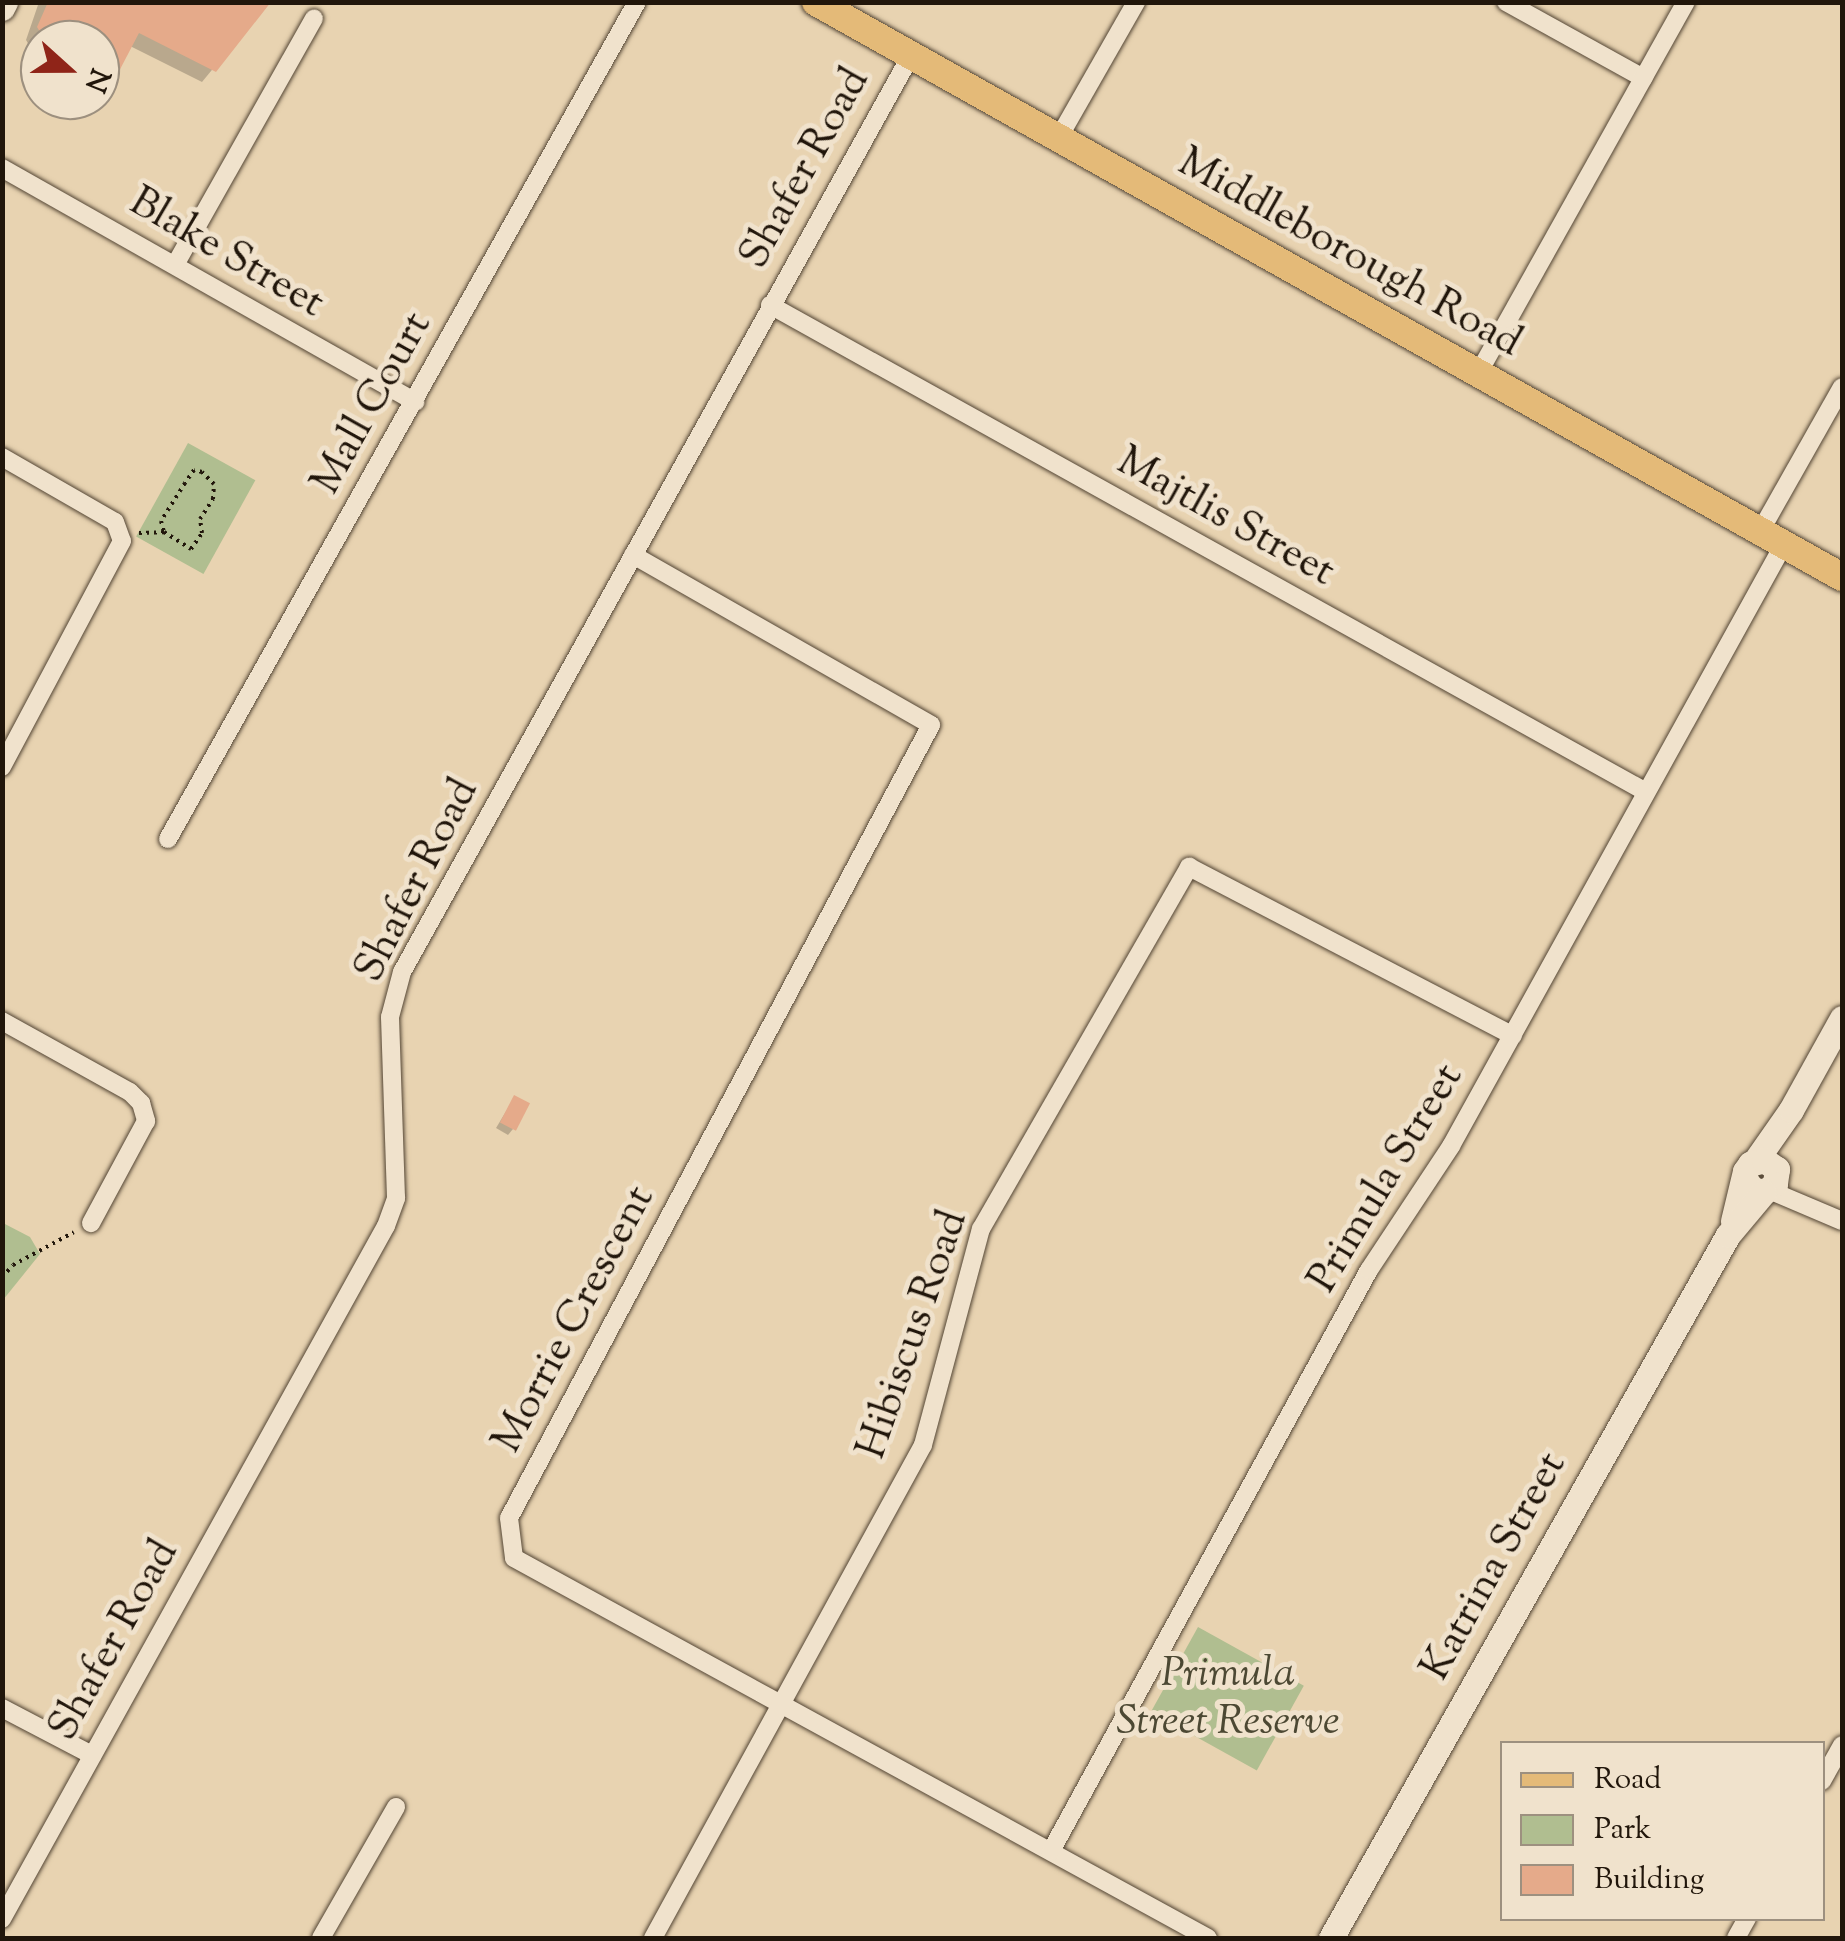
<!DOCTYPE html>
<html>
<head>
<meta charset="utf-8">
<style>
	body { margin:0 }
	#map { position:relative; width:1845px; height:1941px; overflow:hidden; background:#e8d3b1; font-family:"Sorts Mill Goudy",serif }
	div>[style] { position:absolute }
	.green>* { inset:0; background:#b0be90; transform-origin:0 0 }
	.shadow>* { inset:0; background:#0003 }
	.building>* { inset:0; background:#e5aa8a; transform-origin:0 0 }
	.path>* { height:4px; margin-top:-2px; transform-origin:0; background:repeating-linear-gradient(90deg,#21160b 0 2.5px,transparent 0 7.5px) }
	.roads { filter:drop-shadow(0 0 2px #534534) drop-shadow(0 0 2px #534534) }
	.street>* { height:18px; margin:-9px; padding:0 9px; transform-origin:9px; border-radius:9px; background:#f0e2cc }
	.secondary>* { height:25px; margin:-12.5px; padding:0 12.5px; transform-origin:12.5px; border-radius:12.5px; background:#f0e2cc }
	.primary>* { height:28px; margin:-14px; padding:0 14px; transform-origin:14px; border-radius:14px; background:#e4ba78 }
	span { translate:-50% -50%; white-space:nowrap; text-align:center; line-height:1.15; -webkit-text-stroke:10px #f0e2cc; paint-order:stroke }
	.street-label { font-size:42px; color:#21160b }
	.park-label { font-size:42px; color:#4c4833; font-style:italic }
	.frame { position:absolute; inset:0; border:5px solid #21160b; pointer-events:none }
	.legend { position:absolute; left:1500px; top:1741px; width:325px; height:180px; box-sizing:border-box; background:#f0e2cc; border:2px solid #9d907f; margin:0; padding:12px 18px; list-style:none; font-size:30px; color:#21160b }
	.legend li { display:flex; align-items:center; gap:20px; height:50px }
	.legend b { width:50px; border:2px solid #9d907f }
	.north { position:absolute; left:20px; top:20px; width:100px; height:100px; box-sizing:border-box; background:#f0e2cc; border:2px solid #9d907f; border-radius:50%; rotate:111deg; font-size:28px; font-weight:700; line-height:40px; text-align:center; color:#21160b }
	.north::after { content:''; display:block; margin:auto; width:35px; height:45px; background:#8f2418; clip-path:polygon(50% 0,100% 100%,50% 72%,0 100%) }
</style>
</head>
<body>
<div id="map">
	<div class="green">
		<i style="left:188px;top:443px;width:77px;height:107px;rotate:29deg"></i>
		<i style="clip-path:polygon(3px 1223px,30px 1237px,40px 1254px,3px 1300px)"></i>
		<i style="left:1198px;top:1627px;width:121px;height:97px;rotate:29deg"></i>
	</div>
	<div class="shadow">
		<i style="clip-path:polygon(39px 2px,268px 2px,202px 82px,130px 46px,102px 88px,100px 40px,40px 40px,40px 54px,32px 50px,26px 40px)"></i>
		<i style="clip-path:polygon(514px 1098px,513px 1129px,508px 1135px,496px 1128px)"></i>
	</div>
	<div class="building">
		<i style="clip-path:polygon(48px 2px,271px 2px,216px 72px,139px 33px,116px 77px,100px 71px,100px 40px,45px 40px,37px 27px)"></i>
		<i style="left:514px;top:1095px;width:18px;height:31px;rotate:27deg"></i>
	</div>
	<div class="path">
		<i style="left:139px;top:533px;width:25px;rotate:-2deg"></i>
		<i style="left:164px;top:532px;width:32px;rotate:32deg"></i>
		<i style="left:191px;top:549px;width:19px;rotate:-55deg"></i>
		<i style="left:202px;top:533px;width:14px;rotate:-98deg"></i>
		<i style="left:200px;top:519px;width:24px;rotate:-57deg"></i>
		<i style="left:213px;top:499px;width:15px;rotate:-86deg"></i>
		<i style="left:214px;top:484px;width:17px;rotate:-135deg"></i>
		<i style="left:202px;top:472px;width:8px;rotate:-166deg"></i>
		<i style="left:194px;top:470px;width:16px;rotate:125deg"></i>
		<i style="left:185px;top:483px;width:45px;rotate:122.3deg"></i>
		<i style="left:161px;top:521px;width:11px;rotate:75deg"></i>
		<i style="left:2px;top:1277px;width:16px;rotate:-47deg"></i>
		<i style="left:13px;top:1265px;width:69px;rotate:-28.4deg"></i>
	</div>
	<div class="roads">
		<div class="street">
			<i style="left:1506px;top:2px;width:157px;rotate:29deg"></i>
			<i style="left:1058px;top:139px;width:158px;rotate:-60.3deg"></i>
			<i style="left:2px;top:168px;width:475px;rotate:29.5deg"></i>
			<i style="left:175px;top:265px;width:283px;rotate:-60.6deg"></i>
			<i style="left:770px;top:305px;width:1002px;rotate:29.07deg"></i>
			<i style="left:1479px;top:372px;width:424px;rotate:-60.8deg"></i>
			<i style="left:2px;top:457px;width:130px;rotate:29.9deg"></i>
			<i style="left:115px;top:522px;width:20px;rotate:70deg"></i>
			<i style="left:122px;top:541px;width:256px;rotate:118deg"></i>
			<i style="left:1761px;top:530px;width:164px;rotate:-60.5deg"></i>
			<i style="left:633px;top:555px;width:343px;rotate:29.7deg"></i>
			<i style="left:931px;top:725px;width:898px;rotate:118.02deg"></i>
			<i style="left:509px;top:1518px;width:40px;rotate:82.9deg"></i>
			<i style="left:514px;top:1558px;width:791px;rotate:28.7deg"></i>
			<i style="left:168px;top:839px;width:959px;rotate:-60.74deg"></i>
			<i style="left:2px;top:1021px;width:146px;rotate:29deg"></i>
			<i style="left:130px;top:1092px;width:16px;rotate:45deg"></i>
			<i style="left:141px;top:1103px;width:19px;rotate:74deg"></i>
			<i style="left:146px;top:1121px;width:116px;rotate:118.3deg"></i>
			<i style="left:1769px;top:1190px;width:79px;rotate:23deg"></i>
			<i style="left:2px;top:1708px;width:102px;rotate:27.6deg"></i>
			<i style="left:1822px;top:1781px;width:41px;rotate:-60.9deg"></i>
			<i style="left:1051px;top:1851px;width:662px;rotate:-61.31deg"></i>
			<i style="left:1369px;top:1270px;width:149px;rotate:-56.5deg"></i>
			<i style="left:1451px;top:1146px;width:688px;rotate:-61.05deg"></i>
			<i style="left:2px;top:1919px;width:792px;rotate:-61.01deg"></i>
			<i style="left:386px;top:1226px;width:30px;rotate:-70deg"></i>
			<i style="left:396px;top:1198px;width:181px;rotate:-91.9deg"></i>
			<i style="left:390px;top:1017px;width:47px;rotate:-75.1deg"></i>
			<i style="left:402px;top:972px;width:1047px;rotate:-60.96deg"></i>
			<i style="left:321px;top:1938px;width:151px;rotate:-60.2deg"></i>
			<i style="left:653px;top:1938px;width:562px;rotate:-61.29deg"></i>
			<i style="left:923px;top:1445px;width:224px;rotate:-75deg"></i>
			<i style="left:981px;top:1229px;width:418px;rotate:-60.1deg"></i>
			<i style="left:1189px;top:867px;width:365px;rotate:27.5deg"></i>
			<i style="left:1736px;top:1938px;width:23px;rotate:-61deg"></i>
		</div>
		<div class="secondary">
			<i style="left:2px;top:8px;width:7px;rotate:-63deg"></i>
			<i style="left:1756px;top:1160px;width:61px;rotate:-55deg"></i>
			<i style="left:1791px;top:1110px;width:105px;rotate:-61deg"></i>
			<i style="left:1733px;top:1221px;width:51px;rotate:-76.5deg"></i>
			<i style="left:1745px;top:1171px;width:9px;rotate:-54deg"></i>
			<i style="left:1750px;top:1164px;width:15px;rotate:-16deg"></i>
			<i style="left:1764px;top:1160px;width:16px;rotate:35deg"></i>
			<i style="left:1777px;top:1169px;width:15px;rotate:98deg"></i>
			<i style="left:1775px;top:1184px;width:14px;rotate:144deg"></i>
			<i style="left:1764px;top:1192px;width:12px;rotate:-166deg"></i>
			<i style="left:1752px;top:1189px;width:12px;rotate:-125deg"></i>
			<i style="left:1331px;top:1938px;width:807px;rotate:-60.55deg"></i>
			<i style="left:1728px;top:1235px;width:56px;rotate:-50.1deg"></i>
		</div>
		<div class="primary">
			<i style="left:816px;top:2px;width:1176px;rotate:29.27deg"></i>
		</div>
	</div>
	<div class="street-label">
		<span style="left:806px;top:169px;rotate:-61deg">Shafer Road</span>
		<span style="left:226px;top:254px;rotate:30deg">Blake Street</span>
		<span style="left:1349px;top:254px;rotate:29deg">Middleborough Road</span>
		<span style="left:373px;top:404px;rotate:-61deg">Mall Court</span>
		<span style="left:1225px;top:518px;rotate:29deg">Majtlis Street</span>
		<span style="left:418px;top:881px;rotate:-63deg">Shafer Road</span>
		<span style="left:1387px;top:1179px;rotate:-59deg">Primula Street</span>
		<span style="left:575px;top:1320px;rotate:-62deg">Morrie Crescent</span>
		<span style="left:914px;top:1335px;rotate:-71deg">Hibiscus Road</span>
		<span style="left:1495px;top:1567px;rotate:-61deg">Katrina Street</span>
		<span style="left:115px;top:1641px;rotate:-61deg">Shafer Road</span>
	</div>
	<div class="park-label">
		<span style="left:1228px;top:1699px">Primula<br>Street Reserve</span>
	</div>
	<div class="frame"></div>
	<ul class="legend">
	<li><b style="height:12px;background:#e4ba78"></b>Road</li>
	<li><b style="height:28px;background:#b0be90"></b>Park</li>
	<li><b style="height:28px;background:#e5aa8a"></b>Building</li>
	</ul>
	<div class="north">N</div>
</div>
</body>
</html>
